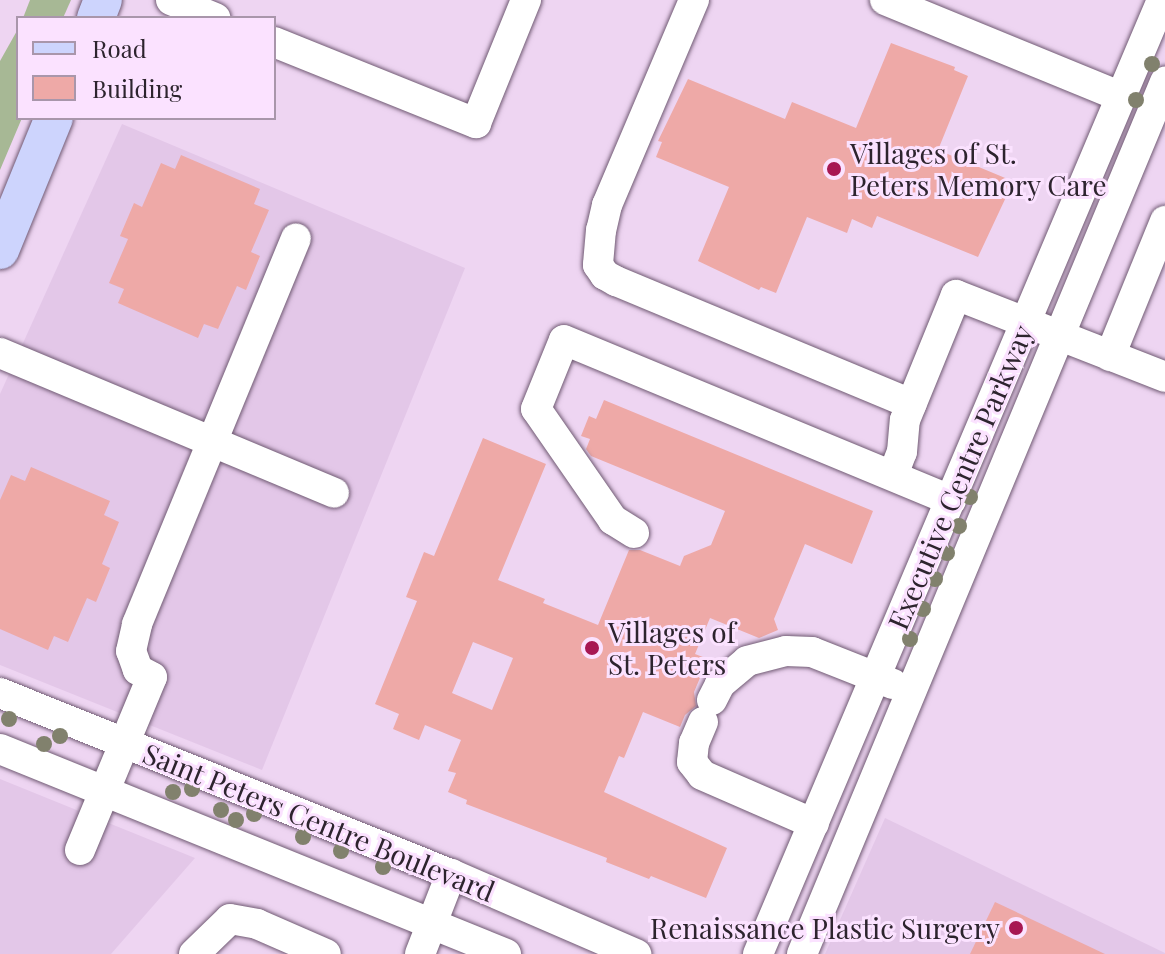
<!DOCTYPE html>
<html>
<head>
<meta charset="utf-8">
<style>
	body { margin:0 }
	#map { position:relative; width:1165px; height:954px; overflow:hidden; background:#eed5f2; font-family:"Playfair Display",serif }
	div>[style] { position:absolute }
	.built>* { inset:0; background:#e3c7e8 }
	.green>* { inset:0; background:#a7b895 }
	.building>* { inset:0; background:#eea9a7 }
	.roads { filter:drop-shadow(0 0 2px #705a73) drop-shadow(0 0 2px #705a73) }
	.minor>* { height:30px; margin:-15px; padding:0 15px; transform-origin:15px; border-radius:15px; background:#fff }
	.major>* { height:38px; margin:-19px; padding:0 19px; transform-origin:19px; border-radius:19px; background:#cdd4fd }
	.trees>* { width:16px; height:16px; margin:-8px; border-radius:50%; background:#81816d }
	.dots>* { width:22px; height:22px; translate:-50% -50%; box-sizing:border-box; border:4px solid #fbe2ff; border-radius:50% }
	span { translate:-50% -50%; white-space:nowrap; text-align:center; line-height:1.15; -webkit-text-stroke:6px #fbe2ff; paint-order:stroke }
	.poi-label { font-size:28px; color:#2d242e }
	.left { translate:0 -50%; text-align:left }
	.right { translate:-100% -50%; text-align:right }
	.street-label { font-size:28px; color:#2d242e }
	.legend { position:absolute; left:16px; top:16px; width:260px; height:104px; box-sizing:border-box; background:#fbe2ff; border:2px solid #a996ab; margin:0; padding:10px 14px; list-style:none; font-size:24px; color:#2d242e }
	.legend li { display:flex; align-items:center; gap:16px; height:40px }
	.legend b { width:40px; border:2px solid #a996ab }
</style>
</head>
<body>
<div id="map">
	<div class="built">
		<i style="clip-path:polygon(122px 124px,465px 268px,262px 770px,0 665px,0 394px)"></i>
		<i style="clip-path:polygon(0 779px,195px 858px,111px 954px,0 954px)"></i>
		<i style="clip-path:polygon(885px 818px,1165px 953px,1165px 954px,825px 954px)"></i>
	</div>
	<div class="green">
		<i style="clip-path:polygon(30px 0,71px 0,63px 18px,23px 18px)"></i>
		<i style="clip-path:polygon(18px 29px,18px 118px,22px 118px,0 170px,0 61px)"></i>
	</div>
	<div class="building">
		<i style="clip-path:polygon(891px 43px,955px 67px,954px 70px,968px 76px,938px 150px,1010px 180px,1004px 194px,1007px 195px,978px 257px,877px 216px,872px 228px,852px 219px,847px 233px,807px 217px,776px 293px,761px 287px,759px 290px,698px 261px,729px 187px,656px 157px,662px 142px,658px 141px,688px 79px,785px 119px,792px 102px,856px 128px)"></i>
		<i style="clip-path:polygon(181px 155px,260px 189px,254px 204px,269px 210px,251px 252px,260px 256px,246px 290px,237px 286px,218px 329px,204px 324px,198px 338px,118px 303px,124px 289px,109px 283px,128px 239px,120px 236px,134px 203px,142px 207px,161px 163px,175px 169px)"></i>
		<i style="clip-path:polygon(evenodd,604px 400px,873px 511px,852px 564px,805px 544px,774px 619px,778px 630px,759px 638px,710px 618px,695px 654px,708px 659px,694px 692px,696px 706px,685px 715px,680px 727px,643px 712px,624px 758px,619px 756px,604px 792px,727px 848px,706px 898px,651px 876px,649px 879px,606px 862px,607px 858px,466px 804px,467px 800px,448px 792px,456px 773px,448px 771px,461px 740px,425px 725px,419px 740px,393px 729px,399px 714px,375px 704px,417px 601px,406px 597px,424px 552px,434px 556px,483px 438px,546px 464px,498px 580px,545px 599px,543px 603px,598px 625px,629px 550px,640px 550px,680px 566px,684px 556px,711px 545px,725px 511px,591px 456px,586px 449px,590px 439px,581px 436px,589px 416px,596px 419px,604px 400px,473px 642px,513px 658px,492px 710px,452px 693px,473px 642px)"></i>
		<i style="clip-path:polygon(31px 467px,110px 501px,104px 515px,119px 522px,102px 564px,110px 568px,96px 602px,87px 598px,68px 642px,54px 636px,48px 650px,0 629px,0 500px,11px 475px,25px 481px)"></i>
		<i style="clip-path:polygon(995px 902px,1105px 954px,970px 954px)"></i>
	</div>
	<div class="roads">
		<div class="minor">
			<i style="left:171px;top:0;width:48px;rotate:22.2deg"></i>
			<i style="left:694px;top:0;width:223px;rotate:113deg"></i>
			<i style="left:607px;top:205px;width:26px;rotate:103deg"></i>
			<i style="left:601px;top:230px;width:35px;rotate:95deg"></i>
			<i style="left:598px;top:265px;width:12px;rotate:55deg"></i>
			<i style="left:605px;top:275px;width:13px;rotate:29deg"></i>
			<i style="left:616px;top:281px;width:320px;rotate:22.6deg"></i>
			<i style="left:885px;top:0;width:255px;rotate:22.3deg"></i>
			<i style="left:274px;top:42px;width:218px;rotate:21.9deg"></i>
			<i style="left:476px;top:123px;width:133px;rotate:-67.9deg"></i>
			<i style="left:0;top:353px;width:362px;rotate:22.7deg"></i>
			<i style="left:1110px;top:356px;width:146px;rotate:-67.8deg"></i>
			<i style="left:893px;top:475px;width:25px;rotate:-69deg"></i>
			<i style="left:902px;top:452px;width:32px;rotate:-85deg"></i>
			<i style="left:905px;top:420px;width:135px;rotate:-67.8deg"></i>
			<i style="left:956px;top:295px;width:225px;rotate:21.4deg"></i>
			<i style="left:634px;top:533px;width:25px;rotate:-148deg"></i>
			<i style="left:613px;top:520px;width:135px;rotate:-124.7deg"></i>
			<i style="left:536px;top:409px;width:74px;rotate:-67.9deg"></i>
			<i style="left:564px;top:340px;width:419px;rotate:22.5deg"></i>
			<i style="left:0;top:693px;width:486px;rotate:21.9deg"></i>
			<i style="left:451px;top:874px;width:202px;rotate:23.4deg"></i>
			<i style="left:712px;top:700px;width:18px;rotate:-63deg"></i>
			<i style="left:720px;top:684px;width:35px;rotate:-40deg"></i>
			<i style="left:747px;top:661px;width:40px;rotate:-14.4deg"></i>
			<i style="left:786px;top:651px;width:26px;rotate:2deg"></i>
			<i style="left:812px;top:652px;width:87px;rotate:21.6deg"></i>
			<i style="left:703px;top:722px;width:23px;rotate:113deg"></i>
			<i style="left:694px;top:743px;width:19px;rotate:96deg"></i>
			<i style="left:692px;top:762px;width:16px;rotate:52deg"></i>
			<i style="left:702px;top:775px;width:122px;rotate:23.6deg"></i>
			<i style="left:0;top:749px;width:546px;rotate:22.05deg"></i>
			<i style="left:80px;top:850px;width:187px;rotate:-67.4deg"></i>
			<i style="left:152px;top:677px;width:16px;rotate:-153deg"></i>
			<i style="left:138px;top:670px;width:20px;rotate:-110deg"></i>
			<i style="left:131px;top:651px;width:28px;rotate:-77deg"></i>
			<i style="left:137px;top:624px;width:417px;rotate:-67.6deg"></i>
			<i style="left:194px;top:954px;width:50px;rotate:-44.2deg"></i>
			<i style="left:230px;top:919px;width:27px;rotate:10deg"></i>
			<i style="left:257px;top:924px;width:75px;rotate:23.5deg"></i>
			<i style="left:420px;top:954px;width:86px;rotate:-68.8deg"></i>
			<i style="left:758px;top:954px;width:1036px;rotate:-67.05deg"></i>
			<i style="left:802px;top:954px;width:945px;rotate:-67.4deg"></i>
		</div>
		<div class="major">
			<i style="left:96px;top:18px;width:19px;rotate:-69deg"></i>
			<i style="left:0;top:250px;width:143px;rotate:-67.8deg"></i>
		</div>
	</div>
	<div class="trees">
		<i style="left:1152px;top:64px"></i>
		<i style="left:1136px;top:100px"></i>
		<i style="left:970px;top:497px"></i>
		<i style="left:959px;top:526px"></i>
		<i style="left:947px;top:553px"></i>
		<i style="left:935px;top:579px"></i>
		<i style="left:923px;top:609px"></i>
		<i style="left:910px;top:639px"></i>
		<i style="left:9px;top:719px"></i>
		<i style="left:60px;top:736px"></i>
		<i style="left:44px;top:744px"></i>
		<i style="left:192px;top:789px"></i>
		<i style="left:173px;top:792px"></i>
		<i style="left:221px;top:810px"></i>
		<i style="left:254px;top:814px"></i>
		<i style="left:236px;top:820px"></i>
		<i style="left:303px;top:837px"></i>
		<i style="left:341px;top:851px"></i>
		<i style="left:383px;top:867px"></i>
	</div>
	<div class="dots">
		<i style="left:834px;top:169px;background:#a71653"></i>
		<i style="left:592px;top:648px;background:#a71653"></i>
		<i style="left:1016px;top:928px;background:#a71653"></i>
	</div>
	<div class="poi-label">
		<span class="left" style="left:850px;top:169px">Villages of St.<br>Peters Memory Care</span>
		<span class="left" style="left:608px;top:648px">Villages of<br>St. Peters</span>
		<span class="right" style="left:1000px;top:928px">Renaissance Plastic Surgery</span>
	</div>
	<div class="street-label">
		<span style="left:960px;top:477px;rotate:-67deg">Executive Centre Parkway</span>
		<span style="left:319px;top:822px;rotate:22deg">Saint Peters Centre Boulevard</span>
	</div>
	<ul class="legend">
	<li><b style="height:10px;background:#cdd4fd"></b>Road</li>
	<li><b style="height:22px;background:#eea9a7"></b>Building</li>
	</ul>
</div>
</body>
</html>
